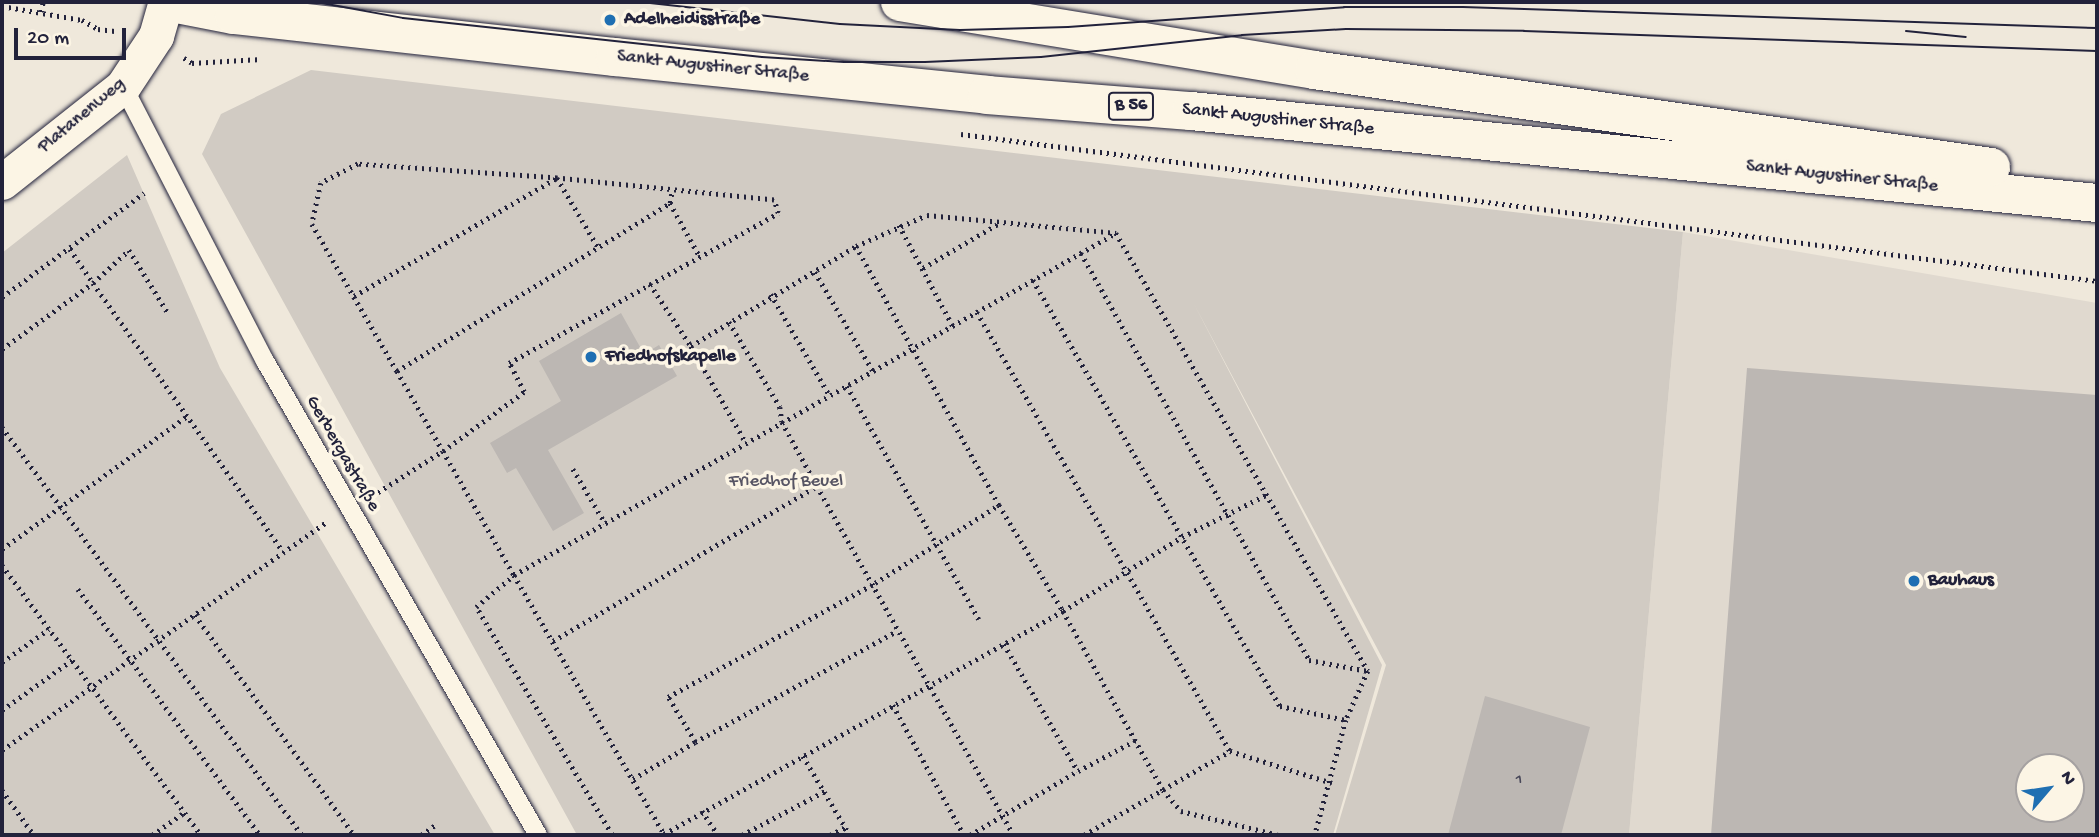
<!DOCTYPE html>
<html>
<head>
<meta charset="utf-8">
<style>
	body { margin:0 }
	#map { position:relative; width:2099px; height:837px; overflow:hidden; background:#efe8db; font-family:"Gochi Hand",sans-serif }
	div>[style] { position:absolute }
	.built>* { inset:0; background:#e0d9cf }
	.green>* { inset:0; background:#d1cbc3 }
	.building>* { inset:0; background:#bcb7b3 }
	.path>* { height:4.5px; margin-top:-2.25px; transform-origin:0; background:repeating-linear-gradient(90deg,#22223b 0 2px,transparent 0 7px) }
	.roads { filter:drop-shadow(0 0 2px #22223b) drop-shadow(0 0 2px #22223b) }
	.lane>* { height:18px; margin:-9px; padding:0 9px; transform-origin:9px; border-radius:9px; background:#fcf5e5 }
	.street>* { height:35px; margin:-17.5px; padding:0 17.5px; transform-origin:17.5px; border-radius:17.5px; background:#fcf5e5 }
	.primary>* { height:38px; margin:-19px; padding:0 19px; transform-origin:19px; border-radius:19px; background:#fcf5e5 }
	.tram>* { height:2px; margin:-1px; padding:0 1px; transform-origin:1px; border-radius:1px; background:#22223b }
	.dots>* { width:19px; height:19px; translate:-50% -50%; box-sizing:border-box; border:4px solid #fcf5e5; border-radius:50% }
	span { translate:-50% -50%; white-space:nowrap; text-align:center; line-height:1.15; -webkit-text-stroke:7px #fcf5e5; paint-order:stroke }
	.number-label { font-size:16px; color:#484759 }
	.number-label span { -webkit-text-stroke-width:0 }
	.shield-label span { padding:2px 5px; background:#fcf5e5; border:2px solid; border-radius:5px; -webkit-text-stroke-width:0 }
	.shield-label { font-size:18px; color:#22223b; font-weight:700 }
	.poi-label { font-size:19px; color:#22223b; font-weight:700 }
	.left { translate:0 -50%; text-align:left }
	.street-label { font-size:19px; color:#22223b }
	.park-label { font-size:19px; color:#575564 }
	.frame { position:absolute; inset:0; border:4px solid #22223b; pointer-events:none }
	.north { position:absolute; left:2015px; top:753px; width:70px; height:70px; box-sizing:border-box; background:#fcf5e5; border:2px solid #a5a1a1; border-radius:50%; rotate:61deg; font-size:19px; font-weight:700; line-height:28px; text-align:center; color:#22223b }
	.north::after { content:''; display:block; margin:auto; width:24px; height:32px; background:#1f6fb2; clip-path:polygon(50% 0,100% 100%,50% 72%,0 100%) }
	.scale { position:absolute; left:14px; top:28px; width:112px; height:32px; box-sizing:border-box; border:4px solid #22223b; border-top:0; padding-left:9px; font-size:21px; line-height:24px; white-space:nowrap; color:#22223b; -webkit-text-stroke:5px #fcf5e5; paint-order:stroke }
</style>
</head>
<body>
<div id="map">
	<div class="built">
		<i style="clip-path:polygon(evenodd,1683px 232px,2097px 303px,2097px 835px,1629px 835px,1683px 232px,2029px 767px,2071px 767px,2071px 809px,2029px 809px,2029px 767px)"></i>
	</div>
	<div class="green">
		<i style="clip-path:polygon(311px 70px,1683px 232px,1629px 835px,1335px 835px,1386px 665px,1194px 304px,1382px 665px,1333px 835px,577px 835px,202px 154px,221px 114px)"></i>
		<i style="clip-path:polygon(127px 155px,220px 368px,495px 835px,2px 835px,2px 253px)"></i>
	</div>
	<div class="building">
		<i style="clip-path:polygon(621px 313px,644px 354px,659px 345px,677px 376px,548px 450px,584px 513px,553px 531px,516px 468px,507px 473px,490px 443px,561px 401px,539px 361px)"></i>
		<i style="clip-path:polygon(evenodd,1747px 368px,2097px 395px,2097px 835px,1711px 835px,1747px 368px,2029px 767px,2071px 767px,2071px 809px,2029px 809px,2029px 767px)"></i>
		<i style="clip-path:polygon(1485px 696px,1590px 727px,1561px 835px,1448px 835px)"></i>
	</div>
	<div class="path">
		<i style="left:2px;top:6px;width:81px;rotate:9.9deg"></i>
		<i style="left:82px;top:20px;width:18px;rotate:29deg"></i>
		<i style="left:98px;top:29px;width:17px;rotate:7deg"></i>
		<i style="left:41px;top:12px;width:10px;rotate:-79deg"></i>
		<i style="left:184px;top:58px;width:9px;rotate:32deg"></i>
		<i style="left:192px;top:63px;width:69px;rotate:-3.3deg"></i>
		<i style="left:961px;top:134px;width:1145px;rotate:7.37deg"></i>
		<i style="left:670px;top:203px;width:62px;rotate:60.9deg"></i>
		<i style="left:899px;top:225px;width:115px;rotate:61.9deg"></i>
		<i style="left:856px;top:246px;width:296px;rotate:61.1deg"></i>
		<i style="left:999px;top:505px;width:124px;rotate:58.9deg"></i>
		<i style="left:1063px;top:611px;width:205px;rotate:60.8deg"></i>
		<i style="left:1163px;top:790px;width:28px;rotate:49deg"></i>
		<i style="left:1181px;top:811px;width:101px;rotate:13.8deg"></i>
		<i style="left:70px;top:249px;width:41px;rotate:55.9deg"></i>
		<i style="left:93px;top:283px;width:49px;rotate:-42.5deg"></i>
		<i style="left:129px;top:250px;width:74px;rotate:58.2deg"></i>
		<i style="left:1081px;top:253px;width:467px;rotate:60.7deg"></i>
		<i style="left:1309px;top:660px;width:60px;rotate:10.6deg"></i>
		<i style="left:923px;top:268px;width:87px;rotate:-30.4deg"></i>
		<i style="left:815px;top:272px;width:115px;rotate:59.6deg"></i>
		<i style="left:1033px;top:280px;width:492px;rotate:59.9deg"></i>
		<i style="left:1280px;top:706px;width:67px;rotate:12deg"></i>
		<i style="left:650px;top:284px;width:74px;rotate:56.5deg"></i>
		<i style="left:691px;top:346px;width:112px;rotate:60.4deg"></i>
		<i style="left:771px;top:294px;width:118px;rotate:60deg"></i>
		<i style="left:354px;top:296px;width:235px;rotate:-30.2deg"></i>
		<i style="left:557px;top:178px;width:80px;rotate:59.3deg"></i>
		<i style="left:2px;top:297px;width:176px;rotate:-36.2deg"></i>
		<i style="left:977px;top:312px;width:507px;rotate:60.04deg"></i>
		<i style="left:1230px;top:751px;width:107px;rotate:17.4deg"></i>
		<i style="left:729px;top:322px;width:99px;rotate:59deg"></i>
		<i style="left:780px;top:407px;width:15px;rotate:82deg"></i>
		<i style="left:782px;top:422px;width:73px;rotate:61.3deg"></i>
		<i style="left:817px;top:486px;width:401px;rotate:60.6deg"></i>
		<i style="left:691px;top:346px;width:193px;rotate:-31.2deg"></i>
		<i style="left:856px;top:246px;width:77px;rotate:-23.6deg"></i>
		<i style="left:927px;top:215px;width:190px;rotate:5.4deg"></i>
		<i style="left:1116px;top:233px;width:505px;rotate:60.09deg"></i>
		<i style="left:1368px;top:671px;width:54px;rotate:114.2deg"></i>
		<i style="left:1346px;top:720px;width:119px;rotate:105.1deg"></i>
		<i style="left:2px;top:349px;width:112px;rotate:-36deg"></i>
		<i style="left:93px;top:283px;width:329px;rotate:54.7deg"></i>
		<i style="left:397px;top:371px;width:321px;rotate:-31.6deg"></i>
		<i style="left:670px;top:203px;width:13px;rotate:-81deg"></i>
		<i style="left:847px;top:386px;width:268px;rotate:60.5deg"></i>
		<i style="left:2px;top:427px;width:506px;rotate:53.67deg"></i>
		<i style="left:573px;top:469px;width:63px;rotate:59.3deg"></i>
		<i style="left:372px;top:496px;width:84px;rotate:-32.4deg"></i>
		<i style="left:443px;top:451px;width:100px;rotate:-36.1deg"></i>
		<i style="left:524px;top:392px;width:33px;rotate:-117deg"></i>
		<i style="left:509px;top:363px;width:308px;rotate:-29.1deg"></i>
		<i style="left:778px;top:213px;width:14px;rotate:-107deg"></i>
		<i style="left:774px;top:200px;width:218px;rotate:-174.2deg"></i>
		<i style="left:557px;top:178px;width:199px;rotate:-176deg"></i>
		<i style="left:358px;top:164px;width:42px;rotate:152.8deg"></i>
		<i style="left:321px;top:183px;width:42px;rotate:102.4deg"></i>
		<i style="left:312px;top:224px;width:170px;rotate:60deg"></i>
		<i style="left:397px;top:371px;width:92px;rotate:60.1deg"></i>
		<i style="left:443px;top:451px;width:143px;rotate:60.2deg"></i>
		<i style="left:514px;top:575px;width:301px;rotate:59.9deg"></i>
		<i style="left:2px;top:549px;width:228px;rotate:-35.7deg"></i>
		<i style="left:2px;top:565px;width:335px;rotate:53.6deg"></i>
		<i style="left:78px;top:589px;width:306px;rotate:53.5deg"></i>
		<i style="left:195px;top:615px;width:271px;rotate:54.1deg"></i>
		<i style="left:553px;top:641px;width:306px;rotate:-30.4deg"></i>
		<i style="left:1004px;top:644px;width:147px;rotate:59.8deg"></i>
		<i style="left:2px;top:662px;width:57px;rotate:-35.1deg"></i>
		<i style="left:893px;top:705px;width:148px;rotate:61.4deg"></i>
		<i style="left:2px;top:710px;width:86px;rotate:-35.5deg"></i>
		<i style="left:695px;top:742px;width:230px;rotate:-28.8deg"></i>
		<i style="left:2px;top:750px;width:398px;rotate:-35.1deg"></i>
		<i style="left:803px;top:756px;width:92px;rotate:59.3deg"></i>
		<i style="left:633px;top:779px;width:72px;rotate:-30.8deg"></i>
		<i style="left:695px;top:742px;width:52px;rotate:-121deg"></i>
		<i style="left:668px;top:697px;width:236px;rotate:-28.8deg"></i>
		<i style="left:875px;top:583px;width:146px;rotate:-32.2deg"></i>
		<i style="left:2px;top:790px;width:55px;rotate:54.6deg"></i>
		<i style="left:702px;top:811px;width:29px;rotate:56deg"></i>
		<i style="left:664px;top:834px;width:457px;rotate:-29.2deg"></i>
		<i style="left:1063px;top:611px;width:140px;rotate:-31.9deg"></i>
		<i style="left:1182px;top:537px;width:96px;rotate:-26.6deg"></i>
		<i style="left:152px;top:835px;width:39px;rotate:-35deg"></i>
		<i style="left:421px;top:835px;width:19px;rotate:-35deg"></i>
		<i style="left:612px;top:835px;width:265px;rotate:-120.8deg"></i>
		<i style="left:476px;top:607px;width:50px;rotate:-40.1deg"></i>
		<i style="left:514px;top:575px;width:692px;rotate:-29.6deg"></i>
		<i style="left:742px;top:835px;width:94px;rotate:-27.9deg"></i>
		<i style="left:830px;top:835px;width:18px;rotate:-27deg"></i>
		<i style="left:970px;top:835px;width:126px;rotate:-30.7deg"></i>
		<i style="left:1078px;top:771px;width:66px;rotate:-28.1deg"></i>
		<i style="left:1084px;top:835px;width:168px;rotate:-29.9deg"></i>
	</div>
	<div class="roads">
		<div class="lane">
			<i style="left:123px;top:86px;width:309px;rotate:62.7deg"></i>
			<i style="left:265px;top:361px;width:547px;rotate:60.06deg"></i>
		</div>
		<div class="street">
			<i style="left:2px;top:182px;width:154px;rotate:-38.4deg"></i>
			<i style="left:123px;top:86px;width:60px;rotate:-56.6deg"></i>
			<i style="left:156px;top:36px;width:35px;rotate:-74deg"></i>
		</div>
		<div class="primary">
			<i style="left:167px;top:2px;width:68px;rotate:11deg"></i>
			<i style="left:234px;top:15px;width:383px;rotate:6.3deg"></i>
			<i style="left:615px;top:57px;width:374px;rotate:5.8deg"></i>
			<i style="left:987px;top:95px;width:205px;rotate:4.5deg"></i>
			<i style="left:1191px;top:111px;width:911px;rotate:5.8deg"></i>
			<i style="left:900px;top:2px;width:420px;rotate:9.3deg"></i>
			<i style="left:1314px;top:70px;width:684px;rotate:8.15deg"></i>
		</div>
	</div>
	<div class="tram">
		<i style="left:316px;top:2px;width:88px;rotate:10.4deg"></i>
		<i style="left:403px;top:18px;width:361px;rotate:6.2deg"></i>
		<i style="left:762px;top:57px;width:82px;rotate:3.5deg"></i>
		<i style="left:844px;top:62px;width:81px"></i>
		<i style="left:925px;top:62px;width:116px;rotate:-2.5deg"></i>
		<i style="left:1041px;top:57px;width:202px;rotate:-6.2deg"></i>
		<i style="left:1242px;top:35px;width:104px;rotate:-3.3deg"></i>
		<i style="left:1346px;top:29px;width:178px;rotate:0.6deg"></i>
		<i style="left:1524px;top:31px;width:573px;rotate:2deg"></i>
		<i style="left:641px;top:2px;width:200px;rotate:6.3deg"></i>
		<i style="left:840px;top:24px;width:120px;rotate:2.9deg"></i>
		<i style="left:960px;top:30px;width:108px;rotate:-1.6deg"></i>
		<i style="left:1068px;top:27px;width:277px;rotate:-4.1deg"></i>
		<i style="left:1344px;top:7px;width:119px"></i>
		<i style="left:1463px;top:7px;width:634px;rotate:1.9deg"></i>
		<i style="left:1906px;top:31px;width:60px;rotate:5.7deg"></i>
	</div>
	<div class="dots">
		<i style="left:610px;top:20px;background:#1f6fb2"></i>
		<i style="left:591px;top:357px;background:#1f6fb2"></i>
		<i style="left:1914px;top:581px;background:#1f6fb2"></i>
	</div>
	<div class="number-label">
		<span style="left:1519px;top:781px">1</span>
	</div>
	<div class="shield-label">
		<span style="left:1131px;top:106px">B 56</span>
	</div>
	<div class="poi-label">
		<span class="left" style="left:624px;top:20px">Adelheidisstraße</span>
		<span class="left" style="left:605px;top:357px">Friedhofskapelle</span>
		<span class="left" style="left:1928px;top:581px">Bauhaus</span>
	</div>
	<div class="street-label">
		<span style="left:713px;top:67px;rotate:6deg">Sankt Augustiner Straße</span>
		<span style="left:82px;top:116px;rotate:-40deg">Platanenweg</span>
		<span style="left:1278px;top:120px;rotate:6deg">Sankt Augustiner Straße</span>
		<span style="left:1842px;top:177px;rotate:6deg">Sankt Augustiner Straße</span>
		<span style="left:342px;top:454px;rotate:60deg">Gerbergastraße</span>
	</div>
	<div class="park-label">
		<span style="left:786px;top:482px">Friedhof Beuel</span>
	</div>
	<div class="frame"></div>
	<div class="north">N</div>
	<div class="scale">20 m</div>
</div>
</body>
</html>
